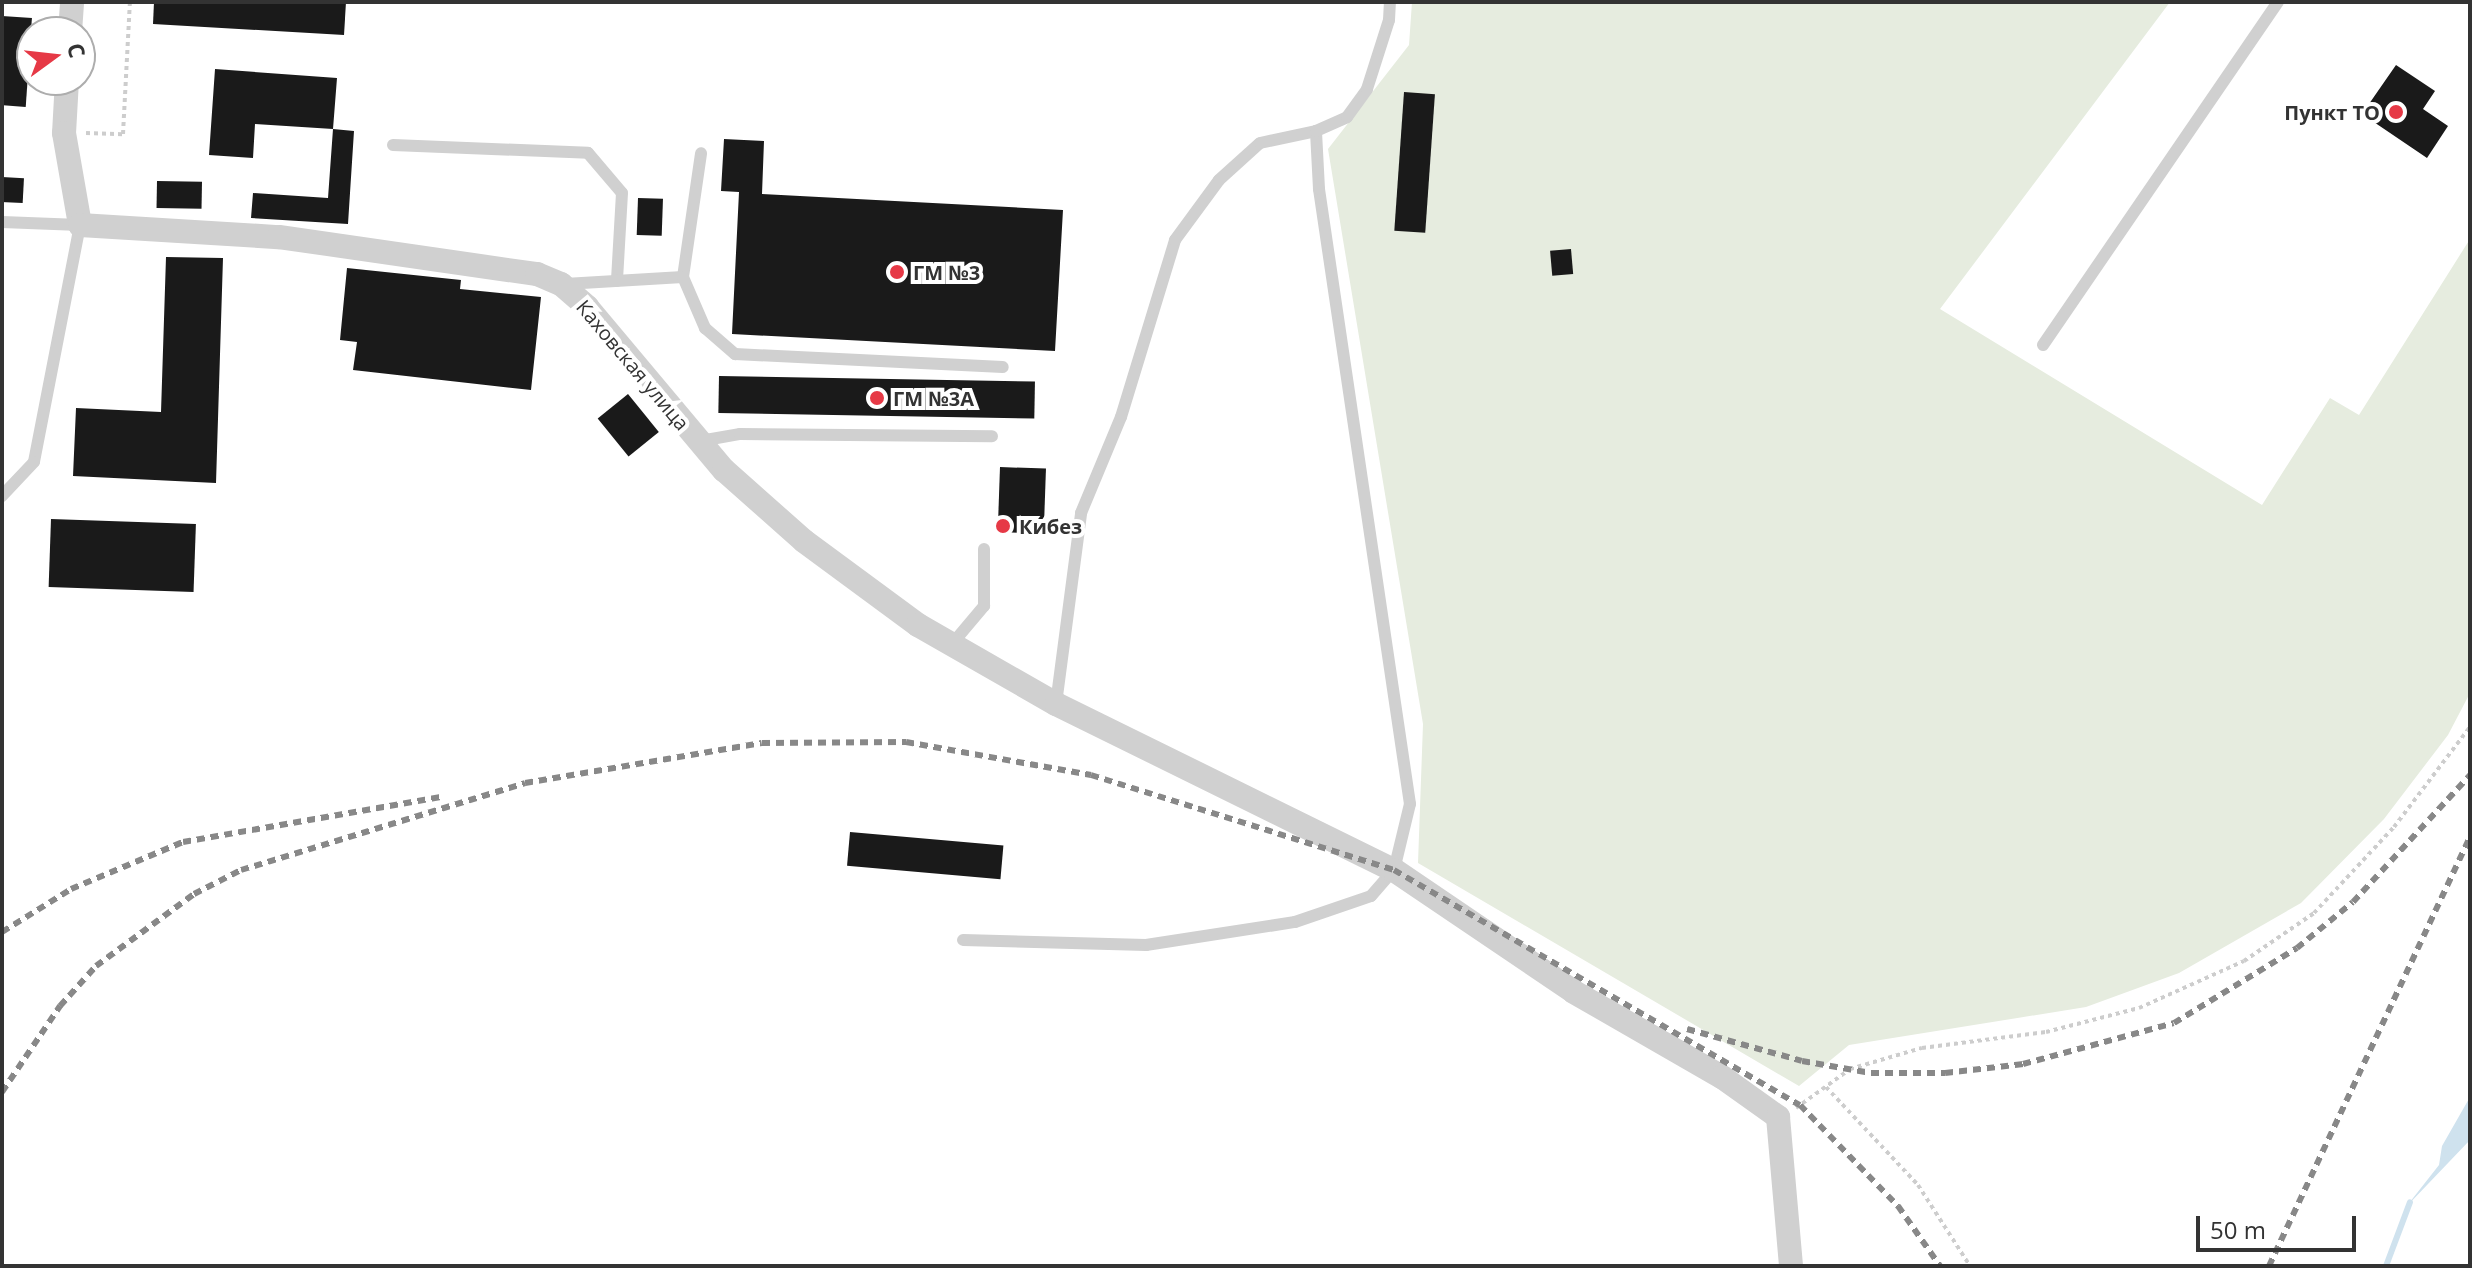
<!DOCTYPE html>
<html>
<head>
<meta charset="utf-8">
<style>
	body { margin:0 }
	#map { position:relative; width:2472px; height:1268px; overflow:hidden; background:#fff; font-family:"Open Sans",sans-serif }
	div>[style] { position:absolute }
	.green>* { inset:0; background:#e6ecdf }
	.water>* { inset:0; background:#cfe2ee }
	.stream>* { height:6px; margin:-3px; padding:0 3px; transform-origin:3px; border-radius:3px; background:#cfe2ee }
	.building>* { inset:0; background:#1a1a1a; transform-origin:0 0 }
	.path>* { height:4px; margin-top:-2px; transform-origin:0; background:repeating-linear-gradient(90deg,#cdcdcd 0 4px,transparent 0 8px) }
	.service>* { height:12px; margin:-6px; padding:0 6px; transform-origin:6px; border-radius:6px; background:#d0d0d0 }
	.minor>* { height:24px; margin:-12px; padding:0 12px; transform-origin:12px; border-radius:12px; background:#d0d0d0 }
	.rail>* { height:6px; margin-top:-3px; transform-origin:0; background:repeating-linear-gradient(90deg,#888 0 8px,transparent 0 14px) }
	.dots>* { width:22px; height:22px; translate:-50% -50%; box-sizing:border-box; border:4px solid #fff; border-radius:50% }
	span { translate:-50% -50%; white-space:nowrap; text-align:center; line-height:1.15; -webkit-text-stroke:8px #fff; paint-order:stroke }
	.poi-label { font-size:20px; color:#333; font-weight:700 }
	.right { translate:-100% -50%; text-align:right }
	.left { translate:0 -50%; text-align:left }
	.street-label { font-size:20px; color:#333 }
	.frame { position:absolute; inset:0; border:4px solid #333; pointer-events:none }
	.north { position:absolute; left:16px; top:16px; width:80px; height:80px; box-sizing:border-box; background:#fff; border:2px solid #adadad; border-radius:50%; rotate:75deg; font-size:22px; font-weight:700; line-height:32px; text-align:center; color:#333 }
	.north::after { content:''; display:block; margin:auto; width:28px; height:36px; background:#e63946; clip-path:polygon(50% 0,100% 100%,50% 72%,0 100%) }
	.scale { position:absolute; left:2196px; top:1216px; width:160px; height:36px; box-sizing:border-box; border:4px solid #333; border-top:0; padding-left:10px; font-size:24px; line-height:28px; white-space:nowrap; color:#333; -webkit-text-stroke:6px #fff; paint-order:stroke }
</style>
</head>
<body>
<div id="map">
	<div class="green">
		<i style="clip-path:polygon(1412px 2px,2170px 2px,1940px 309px,2262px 505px,2330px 398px,2359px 415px,2470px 239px,2470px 693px,2448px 735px,2384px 819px,2301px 903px,2179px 973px,2086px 1007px,1849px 1045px,1799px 1086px,1418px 863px,1423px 724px,1328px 149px,1409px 45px)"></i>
	</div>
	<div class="water">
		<i style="clip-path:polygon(2470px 1097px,2470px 1140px,2406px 1207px,2439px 1165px,2442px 1146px)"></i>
	</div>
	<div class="stream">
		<i style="left:2386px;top:1266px;width:68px;rotate:-69.4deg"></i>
	</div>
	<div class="building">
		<i style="clip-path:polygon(154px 2px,346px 2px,344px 35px,153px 24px)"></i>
		<i style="left:2px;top:16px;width:30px;height:89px;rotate:4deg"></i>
		<i style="clip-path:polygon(2396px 65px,2435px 91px,2423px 109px,2448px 126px,2427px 158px,2362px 114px)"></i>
		<i style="clip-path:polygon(215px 69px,337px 78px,333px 129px,255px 124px,253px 158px,209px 155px)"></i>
		<i style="left:1404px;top:92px;width:31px;height:139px;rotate:4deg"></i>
		<i style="clip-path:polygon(333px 129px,354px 131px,348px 224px,251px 218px,253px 193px,328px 198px)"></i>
		<i style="clip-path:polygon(724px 139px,764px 141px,762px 194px,1063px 210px,1055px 351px,732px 334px,739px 192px,721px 191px)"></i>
		<i style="left:2px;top:177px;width:22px;height:25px;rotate:3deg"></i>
		<i style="left:157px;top:181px;width:45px;height:27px;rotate:1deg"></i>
		<i style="left:638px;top:198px;width:25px;height:37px;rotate:2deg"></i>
		<i style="left:1571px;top:249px;width:25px;height:21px;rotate:85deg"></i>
		<i style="clip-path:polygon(166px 257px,223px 258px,216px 483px,73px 476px,76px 408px,161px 412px)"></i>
		<i style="clip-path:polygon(347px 268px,461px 280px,460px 289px,541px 297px,531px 390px,353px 370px,357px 342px,340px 340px)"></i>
		<i style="left:719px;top:376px;width:316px;height:37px;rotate:1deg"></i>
		<i style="left:628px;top:394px;width:49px;height:39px;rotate:51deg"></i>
		<i style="left:1000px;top:467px;width:46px;height:65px;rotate:2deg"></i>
		<i style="left:51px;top:519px;width:145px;height:68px;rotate:2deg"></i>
		<i style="left:850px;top:832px;width:154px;height:34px;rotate:5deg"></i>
	</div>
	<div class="path">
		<i style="left:86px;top:133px;width:37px;rotate:2deg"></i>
		<i style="left:123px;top:134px;width:132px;rotate:-87deg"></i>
		<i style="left:1826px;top:1087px;width:134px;rotate:46.8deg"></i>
		<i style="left:1918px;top:1185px;width:96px;rotate:57.3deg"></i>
		<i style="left:1796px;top:1108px;width:67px;rotate:-35.8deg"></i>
		<i style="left:1850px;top:1069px;width:75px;rotate:-16.3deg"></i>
		<i style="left:1922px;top:1048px;width:125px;rotate:-7.4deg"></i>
		<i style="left:2046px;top:1032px;width:96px;rotate:-14.5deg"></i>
		<i style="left:2139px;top:1008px;width:115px;rotate:-24.1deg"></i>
		<i style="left:2244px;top:961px;width:85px;rotate:-34.4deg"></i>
		<i style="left:2314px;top:913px;width:117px;rotate:-47.1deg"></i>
		<i style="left:2394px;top:827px;width:126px;rotate:-52.8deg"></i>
	</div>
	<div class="service">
		<i style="left:393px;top:145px;width:195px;rotate:2.3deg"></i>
		<i style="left:588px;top:153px;width:52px;rotate:49.6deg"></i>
		<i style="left:622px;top:193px;width:88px;rotate:93.3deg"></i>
		<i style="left:2px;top:222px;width:78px;rotate:2.2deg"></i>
		<i style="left:80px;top:225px;width:241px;rotate:101deg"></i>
		<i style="left:34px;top:462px;width:47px;rotate:133.3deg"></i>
		<i style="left:683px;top:277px;width:125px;rotate:-81.7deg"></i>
		<i style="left:565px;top:284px;width:118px;rotate:-3.4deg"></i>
		<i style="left:683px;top:277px;width:56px;rotate:66.7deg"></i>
		<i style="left:705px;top:328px;width:40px;rotate:41deg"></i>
		<i style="left:735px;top:354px;width:268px;rotate:2.8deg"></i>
		<i style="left:2043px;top:345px;width:416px;rotate:-55.6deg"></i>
		<i style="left:700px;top:441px;width:41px;rotate:-9.9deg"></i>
		<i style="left:740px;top:434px;width:252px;rotate:0.5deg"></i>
		<i style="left:952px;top:644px;width:50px;rotate:-49.9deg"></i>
		<i style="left:984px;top:606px;width:57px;rotate:-90deg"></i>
		<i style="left:1056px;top:704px;width:193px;rotate:-82.5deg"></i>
		<i style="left:1081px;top:513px;width:104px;rotate:-67.4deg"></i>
		<i style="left:1121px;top:417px;width:185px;rotate:-73deg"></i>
		<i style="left:1175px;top:240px;width:74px;rotate:-53.7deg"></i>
		<i style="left:1219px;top:180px;width:55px;rotate:-42.1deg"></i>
		<i style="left:1260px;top:143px;width:57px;rotate:-12.1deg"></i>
		<i style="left:963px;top:940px;width:183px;rotate:1.6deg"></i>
		<i style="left:1146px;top:945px;width:151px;rotate:-8.8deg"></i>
		<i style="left:1295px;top:922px;width:80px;rotate:-18.9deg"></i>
		<i style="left:1371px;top:896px;width:35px;rotate:-49deg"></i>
		<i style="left:1394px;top:870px;width:68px;rotate:-76.4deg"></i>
		<i style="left:1410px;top:804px;width:622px;rotate:-98.42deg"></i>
		<i style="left:1319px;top:189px;width:58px;rotate:-93deg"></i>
		<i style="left:1316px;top:131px;width:34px;rotate:-24deg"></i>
		<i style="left:1347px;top:117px;width:34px;rotate:-54deg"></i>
		<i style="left:1367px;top:89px;width:72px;rotate:-72.3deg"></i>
		<i style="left:1389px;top:20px;width:18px;rotate:-87deg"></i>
	</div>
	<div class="minor">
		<i style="left:70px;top:32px;width:30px;rotate:-86deg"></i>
		<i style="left:67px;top:80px;width:53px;rotate:93.2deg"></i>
		<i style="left:64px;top:133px;width:93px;rotate:80.1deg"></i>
		<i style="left:80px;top:225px;width:199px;rotate:3.5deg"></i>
		<i style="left:279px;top:237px;width:261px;rotate:8.2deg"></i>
		<i style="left:537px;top:274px;width:26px;rotate:23deg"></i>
		<i style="left:561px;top:284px;width:35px;rotate:41deg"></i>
		<i style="left:587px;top:307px;width:213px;rotate:50deg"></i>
		<i style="left:724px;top:470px;width:107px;rotate:41.6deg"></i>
		<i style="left:804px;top:541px;width:142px;rotate:36.4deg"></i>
		<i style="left:918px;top:625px;width:159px;rotate:29.8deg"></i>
		<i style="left:1056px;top:704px;width:377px;rotate:26.2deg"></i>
		<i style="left:1394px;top:870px;width:217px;rotate:34.1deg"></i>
		<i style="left:1574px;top:992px;width:171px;rotate:29.9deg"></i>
		<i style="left:1722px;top:1077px;width:69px;rotate:35.5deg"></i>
		<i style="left:1778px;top:1117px;width:150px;rotate:85deg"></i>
	</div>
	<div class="rail">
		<i style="left:2px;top:932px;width:81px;rotate:-31.9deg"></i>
		<i style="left:71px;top:889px;width:121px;rotate:-22.8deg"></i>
		<i style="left:183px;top:842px;width:263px;rotate:-9.9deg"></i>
		<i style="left:1687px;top:1029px;width:119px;rotate:15.5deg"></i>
		<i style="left:1802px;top:1061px;width:70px;rotate:9.9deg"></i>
		<i style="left:1871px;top:1073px;width:74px"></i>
		<i style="left:1945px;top:1073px;width:79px;rotate:-6.6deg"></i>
		<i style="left:2023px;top:1064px;width:156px;rotate:-15.2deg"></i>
		<i style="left:2174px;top:1023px;width:144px;rotate:-31.4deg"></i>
		<i style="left:2297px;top:948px;width:72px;rotate:-39.4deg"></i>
		<i style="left:2353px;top:902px;width:173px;rotate:-47.3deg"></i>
		<i style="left:2px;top:1092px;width:104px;rotate:-56deg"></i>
		<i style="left:60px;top:1006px;width:54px;rotate:-48deg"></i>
		<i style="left:96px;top:966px;width:122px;rotate:-36.3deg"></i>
		<i style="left:194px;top:894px;width:53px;rotate:-27.1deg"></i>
		<i style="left:241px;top:870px;width:297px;rotate:-17deg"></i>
		<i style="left:525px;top:783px;width:240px;rotate:-9.6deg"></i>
		<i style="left:762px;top:743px;width:144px;rotate:-0.4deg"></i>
		<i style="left:906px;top:742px;width:188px;rotate:10.1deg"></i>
		<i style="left:1091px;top:775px;width:318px;rotate:17.4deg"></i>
		<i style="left:1394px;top:870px;width:469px;rotate:30.1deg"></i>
		<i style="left:1800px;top:1105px;width:141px;rotate:45.9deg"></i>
		<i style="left:1898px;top:1206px;width:73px;rotate:55deg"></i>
		<i style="left:2269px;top:1266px;width:474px;rotate:-64.9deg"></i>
	</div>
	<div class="dots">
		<i style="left:2396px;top:112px;background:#e63946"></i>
		<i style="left:897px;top:272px;background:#e63946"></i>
		<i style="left:877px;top:398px;background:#e63946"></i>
		<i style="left:1003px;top:526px;background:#e63946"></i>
	</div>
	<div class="poi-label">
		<span class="right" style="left:2380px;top:112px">Пункт ТО</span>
		<span class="left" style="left:913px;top:272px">ГМ №3</span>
		<span class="left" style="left:893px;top:398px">ГМ №3А</span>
		<span class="left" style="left:1019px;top:526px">Кибез</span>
	</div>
	<div class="street-label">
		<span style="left:633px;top:365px;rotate:50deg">Каховская улица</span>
	</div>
	<div class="frame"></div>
	<div class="north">С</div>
	<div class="scale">50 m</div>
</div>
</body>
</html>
